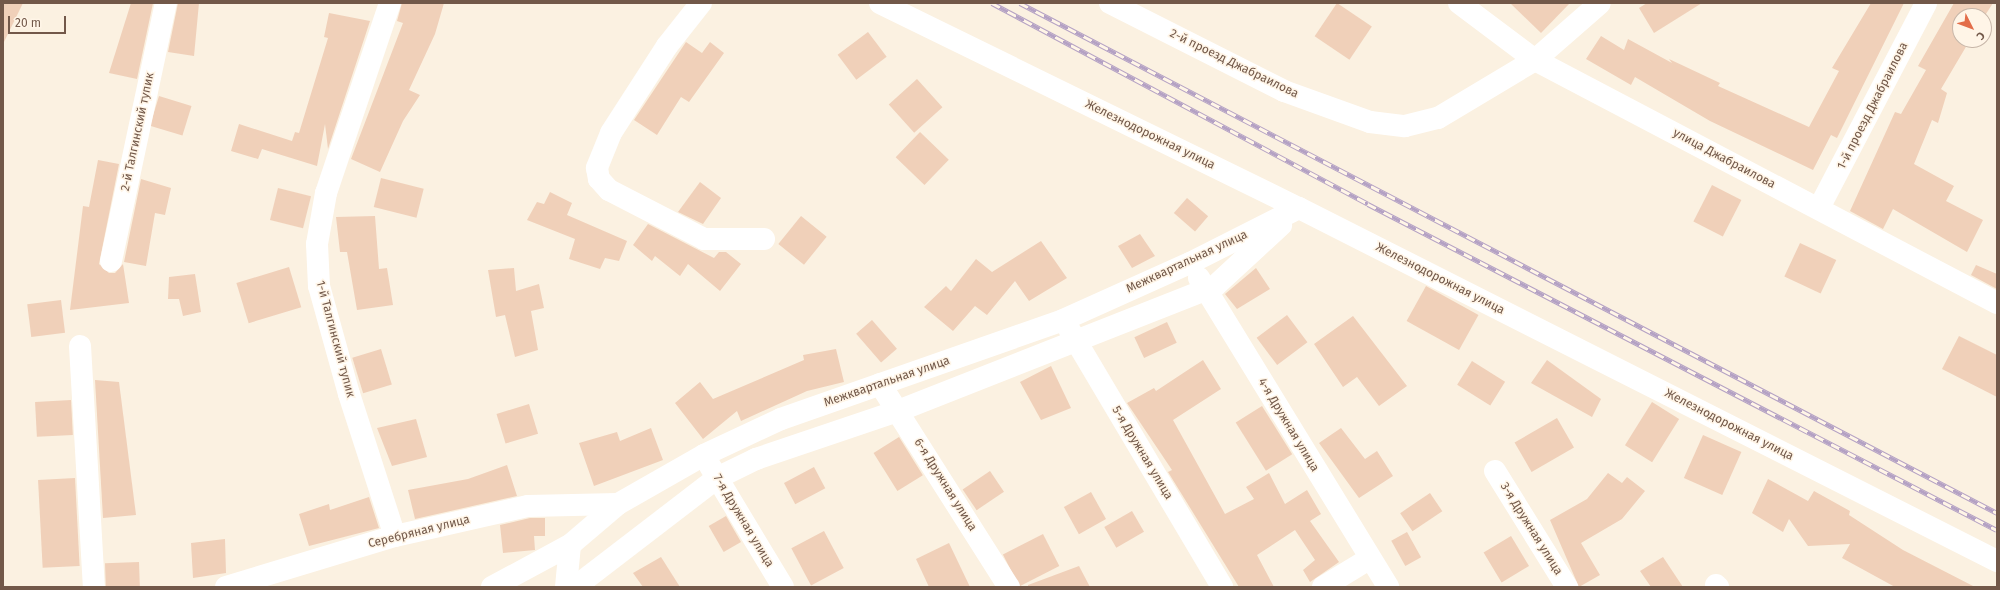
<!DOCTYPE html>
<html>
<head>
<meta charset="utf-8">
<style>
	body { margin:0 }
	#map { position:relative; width:2000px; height:590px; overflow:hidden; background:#fbf1e1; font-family:"Fira Sans",sans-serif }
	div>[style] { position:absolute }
	.building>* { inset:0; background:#f0d0b9; transform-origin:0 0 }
	.minor>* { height:22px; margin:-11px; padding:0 11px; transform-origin:11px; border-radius:11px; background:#fff }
	.rail>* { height:4.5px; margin-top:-2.25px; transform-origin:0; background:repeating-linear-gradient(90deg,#fff5e7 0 9px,#b4a1c4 0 18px); box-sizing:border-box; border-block:1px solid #b4a1c4 }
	span { translate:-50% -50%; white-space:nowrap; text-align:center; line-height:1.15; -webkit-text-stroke:3px #fff5e7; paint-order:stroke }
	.street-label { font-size:12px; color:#725849 }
	.frame { position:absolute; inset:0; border:4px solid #725849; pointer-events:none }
	.north { position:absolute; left:1952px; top:8px; width:40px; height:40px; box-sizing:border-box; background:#fff5e7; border:1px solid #c7b6a8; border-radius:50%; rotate:132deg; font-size:11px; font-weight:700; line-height:16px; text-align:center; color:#725849 }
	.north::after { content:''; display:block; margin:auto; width:14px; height:18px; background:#e36d49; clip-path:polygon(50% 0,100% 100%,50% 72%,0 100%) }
	.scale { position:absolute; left:8px; top:16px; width:58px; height:18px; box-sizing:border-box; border:2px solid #725849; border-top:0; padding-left:5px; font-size:12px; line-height:14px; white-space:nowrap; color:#725849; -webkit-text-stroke:3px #fff5e7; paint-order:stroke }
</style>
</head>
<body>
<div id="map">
	<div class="building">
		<i style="clip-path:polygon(3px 3px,23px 3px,3px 44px)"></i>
		<i style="clip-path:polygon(131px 3px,153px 3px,137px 79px,109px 73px)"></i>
		<i style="clip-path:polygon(178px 3px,199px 3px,194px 56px,168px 52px)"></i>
		<i style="clip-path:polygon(402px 3px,444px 3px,435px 34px,409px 90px,420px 95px,403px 121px,380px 172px,351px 159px,403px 23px,397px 21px)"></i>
		<i style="left:1337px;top:3px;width:42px;height:40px;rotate:34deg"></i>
		<i style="clip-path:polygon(1510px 3px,1570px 3px,1541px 33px)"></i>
		<i style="clip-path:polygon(1647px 3px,1702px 3px,1654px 33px,1639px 8px)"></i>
		<i style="clip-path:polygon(1871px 3px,1904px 3px,1837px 138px,1831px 135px,1813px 170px,1710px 121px,1635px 77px,1631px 85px,1586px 59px,1601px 36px,1624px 50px,1628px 39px,1672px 63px,1669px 59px,1720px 83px,1718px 86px,1809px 127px,1839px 71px,1832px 68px)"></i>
		<i style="clip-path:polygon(1954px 3px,1993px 3px,1984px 17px,1960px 16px,1960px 40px,1970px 40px,1941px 89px,1947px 93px,1938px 123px,1932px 120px,1914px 164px,1954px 186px,1946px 201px,1983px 220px,1967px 252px,1893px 209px,1883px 229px,1850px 211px,1895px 112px,1901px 114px,1926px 70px,1918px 66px)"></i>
		<i style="clip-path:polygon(329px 13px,370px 21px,328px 149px,325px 124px,317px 166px,262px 149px,258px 159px,231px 151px,239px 124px,292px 141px,295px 132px,299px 133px,328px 38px,324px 37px)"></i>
		<i style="left:868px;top:32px;width:31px;height:38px;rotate:53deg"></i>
		<i style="clip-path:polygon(686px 42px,702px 53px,710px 42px,724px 53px,689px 102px,681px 97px,657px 135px,634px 120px)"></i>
		<i style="left:917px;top:79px;width:38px;height:38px;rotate:48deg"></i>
		<i style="left:159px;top:96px;width:34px;height:31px;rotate:17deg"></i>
		<i style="left:920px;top:132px;width:40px;height:35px;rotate:44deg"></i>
		<i style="clip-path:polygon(98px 160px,119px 164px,99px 264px,109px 273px,115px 273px,123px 264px,129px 303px,70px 310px,83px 206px,89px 207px)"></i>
		<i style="left:381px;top:178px;width:44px;height:30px;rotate:14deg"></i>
		<i style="clip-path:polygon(141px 179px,171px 188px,165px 215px,155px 213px,146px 266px,124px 262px)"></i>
		<i style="clip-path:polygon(700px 182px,721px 198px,703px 224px,678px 212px)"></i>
		<i style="left:1712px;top:185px;width:33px;height:41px;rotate:27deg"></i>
		<i style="left:278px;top:188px;width:34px;height:33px;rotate:14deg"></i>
		<i style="clip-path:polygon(550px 192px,572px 203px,567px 215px,627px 241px,619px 261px,605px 258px,600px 269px,569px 259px,575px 239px,527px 220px,537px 202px,544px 204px)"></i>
		<i style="left:1187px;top:198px;width:28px;height:20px;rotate:41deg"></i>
		<i style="clip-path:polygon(375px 216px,379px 269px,387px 268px,393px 305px,357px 310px,347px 252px,340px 252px,336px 217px)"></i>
		<i style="left:801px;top:216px;width:33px;height:36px;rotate:39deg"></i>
		<i style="clip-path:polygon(648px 224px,714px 258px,719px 252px,726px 252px,741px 264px,720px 291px,688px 264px,680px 276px,655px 256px,652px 261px,633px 245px)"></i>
		<i style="clip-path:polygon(1140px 234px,1155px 256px,1132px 268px,1118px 246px)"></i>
		<i style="clip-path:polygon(1041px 241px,1067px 278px,1029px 301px,1015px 281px,987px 315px,975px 306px,953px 331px,924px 307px,946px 286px,951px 291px,976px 259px,992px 272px)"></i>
		<i style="left:1800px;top:243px;width:40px;height:37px;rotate:25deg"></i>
		<i style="clip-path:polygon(1976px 265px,1997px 274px,1997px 289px,1971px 275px)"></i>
		<i style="left:289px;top:267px;width:42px;height:55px;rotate:73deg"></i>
		<i style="clip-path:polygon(514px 268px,516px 291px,539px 284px,544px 308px,531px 311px,538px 350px,515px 357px,505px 315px,496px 317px,488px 270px)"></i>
		<i style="clip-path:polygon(1256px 268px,1270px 289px,1237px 309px,1225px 294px)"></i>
		<i style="clip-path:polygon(195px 274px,201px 312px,183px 316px,179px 299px,168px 299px,169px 277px)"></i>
		<i style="left:1426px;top:286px;width:60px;height:40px;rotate:29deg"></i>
		<i style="left:61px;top:300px;width:33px;height:34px;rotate:83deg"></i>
		<i style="left:1287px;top:315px;width:34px;height:38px;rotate:53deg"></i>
		<i style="clip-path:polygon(1353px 316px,1407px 386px,1379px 406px,1357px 377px,1343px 387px,1314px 344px)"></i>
		<i style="left:872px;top:320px;width:38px;height:21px;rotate:49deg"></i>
		<i style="left:1167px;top:322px;width:23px;height:36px;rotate:65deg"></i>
		<i style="clip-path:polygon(1959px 336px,1997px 355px,1997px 397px,1942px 369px)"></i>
		<i style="left:381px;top:349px;width:37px;height:30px;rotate:73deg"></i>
		<i style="clip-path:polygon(836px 349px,844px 382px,807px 391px,741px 421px,737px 411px,703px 439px,675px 403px,700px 382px,713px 399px,804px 360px,803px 355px)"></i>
		<i style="clip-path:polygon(1203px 360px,1221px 389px,1173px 420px,1225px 514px,1254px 499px,1246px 487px,1269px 473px,1285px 504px,1307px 490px,1321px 514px,1310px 521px,1339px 562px,1310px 582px,1303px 570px,1315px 560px,1295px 530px,1257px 555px,1274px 587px,1239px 587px,1168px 472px,1172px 470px,1127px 403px,1154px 388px,1156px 391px)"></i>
		<i style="clip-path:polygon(1547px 360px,1601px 399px,1592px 417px,1531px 383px)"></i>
		<i style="left:1472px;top:361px;width:39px;height:28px;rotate:32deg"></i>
		<i style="clip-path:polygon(1051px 366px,1071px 408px,1041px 420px,1020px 382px)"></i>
		<i style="clip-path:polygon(95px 380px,119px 382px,136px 515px,103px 518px)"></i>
		<i style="left:71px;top:400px;width:35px;height:36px;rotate:87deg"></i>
		<i style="left:1652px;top:402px;width:32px;height:51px;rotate:32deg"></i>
		<i style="left:529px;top:404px;width:31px;height:34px;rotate:73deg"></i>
		<i style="left:1262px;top:406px;width:57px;height:31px;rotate:58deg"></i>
		<i style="left:1557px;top:418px;width:34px;height:49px;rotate:60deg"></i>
		<i style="clip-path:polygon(416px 419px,427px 457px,392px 466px,377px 428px)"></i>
		<i style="clip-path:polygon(651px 428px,663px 460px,594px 486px,579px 443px,617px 432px,620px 441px)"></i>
		<i style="clip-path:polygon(1341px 428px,1365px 459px,1377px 451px,1393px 476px,1359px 498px,1319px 443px)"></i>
		<i style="left:1703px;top:435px;width:42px;height:47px;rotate:24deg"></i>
		<i style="left:899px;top:437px;width:45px;height:30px;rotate:58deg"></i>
		<i style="clip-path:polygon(507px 465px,517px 496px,415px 519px,408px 490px,468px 479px)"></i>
		<i style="left:814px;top:467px;width:24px;height:34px;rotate:62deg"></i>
		<i style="left:990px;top:471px;width:25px;height:33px;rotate:56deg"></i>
		<i style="clip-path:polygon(1608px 473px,1622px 483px,1627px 477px,1645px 491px,1622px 519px,1581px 543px,1600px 575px,1579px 587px,1550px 520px,1587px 499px)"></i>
		<i style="left:75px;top:478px;width:88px;height:37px;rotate:87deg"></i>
		<i style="clip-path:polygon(1768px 479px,1808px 501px,1814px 491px,1850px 511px,1849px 515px,1903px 550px,1975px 587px,1895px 587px,1842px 558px,1850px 544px,1808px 546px,1789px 519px,1783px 532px,1752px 513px)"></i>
		<i style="left:1091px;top:492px;width:31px;height:31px;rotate:61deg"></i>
		<i style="left:1430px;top:493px;width:22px;height:36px;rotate:56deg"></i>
		<i style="clip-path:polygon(369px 497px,379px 528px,309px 546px,299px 514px,329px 504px,330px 510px)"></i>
		<i style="left:1132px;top:511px;width:24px;height:32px;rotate:60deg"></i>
		<i style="left:726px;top:516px;width:30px;height:20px;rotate:60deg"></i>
		<i style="clip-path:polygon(530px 518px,545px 518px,545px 536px,534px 536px,535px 550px,503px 553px,500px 525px)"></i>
		<i style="left:824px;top:531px;width:42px;height:37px;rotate:62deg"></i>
		<i style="left:1407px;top:532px;width:29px;height:18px;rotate:61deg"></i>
		<i style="left:1043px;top:534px;width:36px;height:45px;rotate:63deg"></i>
		<i style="left:1511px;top:536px;width:35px;height:32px;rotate:59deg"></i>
		<i style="clip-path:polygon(225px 539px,226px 573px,193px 578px,191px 543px)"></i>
		<i style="clip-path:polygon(949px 543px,970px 587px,929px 587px,916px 559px)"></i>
		<i style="clip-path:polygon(661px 557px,680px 587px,643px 587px,633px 573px)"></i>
		<i style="clip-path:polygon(1663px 557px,1683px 587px,1651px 587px,1640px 571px)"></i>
		<i style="left:139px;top:562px;width:25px;height:34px;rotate:88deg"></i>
		<i style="clip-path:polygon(1079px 566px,1090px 587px,1028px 587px,1028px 585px)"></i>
	</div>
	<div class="minor">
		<i style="left:390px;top:3px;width:200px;rotate:108.6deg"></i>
		<i style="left:326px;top:193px;width:52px;rotate:100deg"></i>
		<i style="left:317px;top:244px;width:42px;rotate:87.3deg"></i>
		<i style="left:319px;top:286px;width:112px;rotate:74.5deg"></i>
		<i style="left:349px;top:394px;width:149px;rotate:72.1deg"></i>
		<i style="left:701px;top:3px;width:55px;rotate:128.3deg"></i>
		<i style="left:667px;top:46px;width:103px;rotate:122.8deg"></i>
		<i style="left:611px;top:133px;width:38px;rotate:112deg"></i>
		<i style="left:597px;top:168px;width:11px;rotate:80deg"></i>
		<i style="left:599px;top:179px;width:15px;rotate:48deg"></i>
		<i style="left:609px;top:190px;width:107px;rotate:27.3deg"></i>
		<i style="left:704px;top:239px;width:60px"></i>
		<i style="left:880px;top:3px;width:466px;rotate:26.1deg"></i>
		<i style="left:1299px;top:208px;width:782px;rotate:26.83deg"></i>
		<i style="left:1110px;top:3px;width:195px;rotate:26.8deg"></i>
		<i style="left:1284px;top:91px;width:91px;rotate:19.8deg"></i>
		<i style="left:1370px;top:122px;width:35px;rotate:7deg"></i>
		<i style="left:1405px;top:126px;width:34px;rotate:-14deg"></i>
		<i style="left:1438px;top:118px;width:113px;rotate:-30.9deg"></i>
		<i style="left:1535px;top:60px;width:86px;rotate:-41.2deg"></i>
		<i style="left:1459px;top:3px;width:95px;rotate:36.9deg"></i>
		<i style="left:1535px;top:60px;width:522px;rotate:27.74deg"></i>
		<i style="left:1819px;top:208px;width:231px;rotate:-62.4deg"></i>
		<i style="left:111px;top:261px;width:264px;rotate:-78deg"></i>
		<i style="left:1199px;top:278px;width:362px;rotate:58.5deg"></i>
		<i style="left:1069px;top:329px;width:300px;rotate:59.3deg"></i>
		<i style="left:80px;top:346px;width:241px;rotate:86.7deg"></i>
		<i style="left:880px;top:384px;width:241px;rotate:57.6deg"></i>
		<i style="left:710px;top:466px;width:141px;rotate:58.9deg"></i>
		<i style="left:1495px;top:471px;width:137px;rotate:58.2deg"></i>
		<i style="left:1716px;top:585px;width:3px;rotate:45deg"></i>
		<i style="left:226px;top:587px;width:177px;rotate:-16.8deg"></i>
		<i style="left:395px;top:536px;width:136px;rotate:-12.7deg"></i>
		<i style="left:528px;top:506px;width:90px;rotate:-1.3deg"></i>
		<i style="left:492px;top:587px;width:89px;rotate:-28.3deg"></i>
		<i style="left:570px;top:545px;width:63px;rotate:-40.5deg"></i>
		<i style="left:618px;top:504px;width:99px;rotate:-29.7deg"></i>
		<i style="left:704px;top:455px;width:85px;rotate:-25.1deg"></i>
		<i style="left:781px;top:419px;width:299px;rotate:-19.3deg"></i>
		<i style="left:1063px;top:320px;width:139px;rotate:-24.2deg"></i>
		<i style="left:1190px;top:263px;width:122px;rotate:-26.8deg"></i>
		<i style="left:566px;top:587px;width:42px;rotate:-84.6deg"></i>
		<i style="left:575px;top:587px;width:179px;rotate:-37.5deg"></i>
		<i style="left:717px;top:478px;width:43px;rotate:-26deg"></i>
		<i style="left:756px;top:459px;width:150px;rotate:-18.7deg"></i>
		<i style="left:898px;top:411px;width:341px;rotate:-21.5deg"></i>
		<i style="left:1215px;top:286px;width:90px;rotate:-42.7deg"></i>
		<i style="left:1323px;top:587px;width:54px;rotate:-31.3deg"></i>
	</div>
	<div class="rail">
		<i style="left:992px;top:3px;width:426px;rotate:28.1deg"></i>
		<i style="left:1368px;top:204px;width:708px;rotate:27.4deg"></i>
		<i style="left:1020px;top:3px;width:1102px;rotate:27.56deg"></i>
	</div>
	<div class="street-label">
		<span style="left:1234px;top:64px;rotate:26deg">2-й проезд Джабраилова</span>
		<span style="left:1873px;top:106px;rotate:-63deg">1-й проезд Джабраилова</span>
		<span style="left:138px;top:132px;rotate:-78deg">2-й Талгинский тупик</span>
		<span style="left:1150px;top:135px;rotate:26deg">Железнодорожная улица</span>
		<span style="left:1724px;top:159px;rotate:28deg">улица Джабраилова</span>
		<span style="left:1187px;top:262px;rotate:-25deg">Межквартальная улица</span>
		<span style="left:1440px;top:279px;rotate:27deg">Железнодорожная улица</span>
		<span style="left:335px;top:339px;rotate:75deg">1-й Талгинский тупик</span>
		<span style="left:887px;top:382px;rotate:-19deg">Межквартальная улица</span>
		<span style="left:1288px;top:425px;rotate:59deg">4-я Дружная улица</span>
		<span style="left:1729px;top:425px;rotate:27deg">Железнодорожная улица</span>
		<span style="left:1142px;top:453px;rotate:59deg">5-я Дружная улица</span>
		<span style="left:945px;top:485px;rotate:58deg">6-я Дружная улица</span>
		<span style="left:743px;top:521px;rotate:59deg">7-я Дружная улица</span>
		<span style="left:1531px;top:529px;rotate:58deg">3-я Дружная улица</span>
		<span style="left:419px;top:532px;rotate:-14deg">Серебряная улица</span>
	</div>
	<div class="frame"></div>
	<div class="north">С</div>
	<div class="scale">20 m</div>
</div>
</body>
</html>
